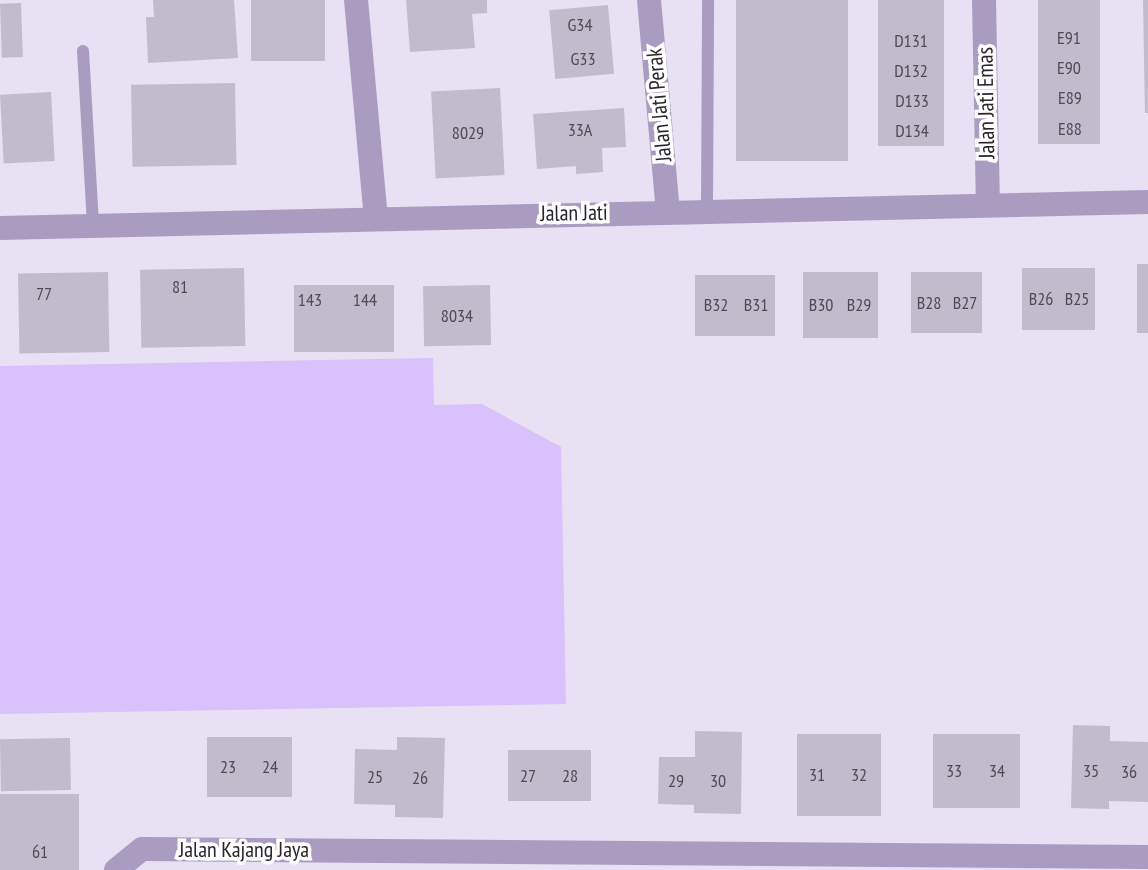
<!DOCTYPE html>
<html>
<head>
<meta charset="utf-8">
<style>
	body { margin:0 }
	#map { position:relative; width:1148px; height:870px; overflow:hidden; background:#e8e0f3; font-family:"PT Sans Narrow",sans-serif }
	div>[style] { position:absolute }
	.green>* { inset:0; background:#d9c1fb }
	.building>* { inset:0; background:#c2bbcc; transform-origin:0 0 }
	.lane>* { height:12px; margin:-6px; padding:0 6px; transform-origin:6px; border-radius:6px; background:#aa9bc0 }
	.street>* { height:24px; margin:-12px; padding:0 12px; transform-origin:12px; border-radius:12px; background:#aa9bc0 }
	span { translate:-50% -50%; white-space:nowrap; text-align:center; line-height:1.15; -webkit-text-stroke:7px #fff; paint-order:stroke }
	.number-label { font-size:18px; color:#4e4a54 }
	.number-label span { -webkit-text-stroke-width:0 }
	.street-label { font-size:22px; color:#28252c }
</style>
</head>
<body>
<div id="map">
	<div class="green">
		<i style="clip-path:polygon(433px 358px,434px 405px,482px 404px,561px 447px,566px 704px,0 714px,0 366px)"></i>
	</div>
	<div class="building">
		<i style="clip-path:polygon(153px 0,234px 0,238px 58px,148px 63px,146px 17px,154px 17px)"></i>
		<i style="left:251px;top:0;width:74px;height:61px"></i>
		<i style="clip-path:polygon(406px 0,487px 0,487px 13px,472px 14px,475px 48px,410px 52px)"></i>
		<i style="left:736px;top:0;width:112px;height:161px"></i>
		<i style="left:878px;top:0;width:66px;height:146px"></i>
		<i style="left:1038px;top:0;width:62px;height:144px"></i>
		<i style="clip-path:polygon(1143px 0,1148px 0,1148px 113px,1145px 113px)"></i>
		<i style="left:21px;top:3px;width:54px;height:21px;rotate:88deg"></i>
		<i style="left:608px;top:5px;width:69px;height:59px;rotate:85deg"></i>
		<i style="left:235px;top:83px;width:82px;height:104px;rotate:89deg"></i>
		<i style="left:500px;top:88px;width:87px;height:69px;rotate:87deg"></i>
		<i style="left:51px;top:92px;width:69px;height:51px;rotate:87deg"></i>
		<i style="clip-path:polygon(624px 108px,626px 147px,602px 148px,603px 172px,576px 174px,576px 166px,537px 169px,533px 114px)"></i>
		<i style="left:1137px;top:264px;width:11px;height:69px"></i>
		<i style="left:244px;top:268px;width:78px;height:104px;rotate:89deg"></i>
		<i style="left:1022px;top:268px;width:73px;height:62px"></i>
		<i style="left:108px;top:272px;width:80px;height:90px;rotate:89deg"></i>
		<i style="left:803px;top:272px;width:75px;height:66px"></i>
		<i style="left:911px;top:272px;width:71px;height:61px"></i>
		<i style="left:695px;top:275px;width:80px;height:61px"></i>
		<i style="left:294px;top:285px;width:100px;height:67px"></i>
		<i style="left:490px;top:285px;width:60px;height:67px;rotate:89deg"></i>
		<i style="clip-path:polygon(1073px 725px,1110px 726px,1110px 741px,1148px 742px,1148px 802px,1109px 801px,1109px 809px,1071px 808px)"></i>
		<i style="clip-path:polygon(695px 731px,742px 732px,741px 814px,694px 813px,694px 805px,658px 804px,659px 757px,695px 757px)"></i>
		<i style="left:797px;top:734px;width:84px;height:82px"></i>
		<i style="left:933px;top:734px;width:87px;height:74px"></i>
		<i style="left:207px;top:737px;width:85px;height:60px"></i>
		<i style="clip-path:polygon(397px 737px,445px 738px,443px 818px,395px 817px,395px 805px,354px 804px,355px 749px,397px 750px)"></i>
		<i style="left:70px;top:738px;width:52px;height:70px;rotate:89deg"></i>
		<i style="left:508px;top:750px;width:83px;height:51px"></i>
		<i style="left:0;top:794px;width:79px;height:76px"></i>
	</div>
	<div class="lane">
		<i style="left:83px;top:51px;width:175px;rotate:86.7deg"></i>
		<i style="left:707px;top:210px;width:210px;rotate:-89.7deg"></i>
	</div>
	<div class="street">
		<i style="left:356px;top:0;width:219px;rotate:84.8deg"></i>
		<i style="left:649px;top:0;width:212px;rotate:84.9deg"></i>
		<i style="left:984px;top:0;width:205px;rotate:88.9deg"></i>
		<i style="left:0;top:228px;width:1148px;rotate:-1.3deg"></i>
		<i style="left:116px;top:870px;width:33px;rotate:-39deg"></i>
		<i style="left:142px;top:849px;width:1006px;rotate:0.46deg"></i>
	</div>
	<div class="number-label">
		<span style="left:580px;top:25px">G34</span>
		<span style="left:1069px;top:38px">E91</span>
		<span style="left:911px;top:41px">D131</span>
		<span style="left:583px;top:59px">G33</span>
		<span style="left:1069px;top:68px">E90</span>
		<span style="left:911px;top:71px">D132</span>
		<span style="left:1070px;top:98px">E89</span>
		<span style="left:912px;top:101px">D133</span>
		<span style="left:1070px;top:129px">E88</span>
		<span style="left:580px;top:130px">33A</span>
		<span style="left:912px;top:131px">D134</span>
		<span style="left:468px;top:133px">8029</span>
		<span style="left:180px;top:287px">81</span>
		<span style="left:44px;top:294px">77</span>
		<span style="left:1041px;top:299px">B26</span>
		<span style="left:1077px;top:299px">B25</span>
		<span style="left:310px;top:300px">143</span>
		<span style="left:365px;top:300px">144</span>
		<span style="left:929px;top:303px">B28</span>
		<span style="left:965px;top:303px">B27</span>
		<span style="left:716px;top:305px">B32</span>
		<span style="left:756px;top:305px">B31</span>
		<span style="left:821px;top:305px">B30</span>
		<span style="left:859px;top:305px">B29</span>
		<span style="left:457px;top:316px">8034</span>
		<span style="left:228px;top:767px">23</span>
		<span style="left:270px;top:767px">24</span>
		<span style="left:954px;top:771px">33</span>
		<span style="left:997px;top:771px">34</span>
		<span style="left:1091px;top:771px">35</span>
		<span style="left:1129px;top:772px">36</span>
		<span style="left:817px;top:775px">31</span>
		<span style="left:859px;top:775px">32</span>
		<span style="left:528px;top:776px">27</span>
		<span style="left:570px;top:776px">28</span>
		<span style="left:375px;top:777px">25</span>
		<span style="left:420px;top:778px">26</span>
		<span style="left:676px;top:781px">29</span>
		<span style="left:718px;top:781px">30</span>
		<span style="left:40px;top:852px">61</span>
	</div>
	<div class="street-label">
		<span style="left:986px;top:103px;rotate:-91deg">Jalan Jati Emas</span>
		<span style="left:659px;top:105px;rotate:-95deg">Jalan Jati Perak</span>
		<span style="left:574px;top:213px;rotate:-1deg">Jalan Jati</span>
		<span style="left:244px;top:850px">Jalan Kajang Jaya</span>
	</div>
</div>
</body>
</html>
